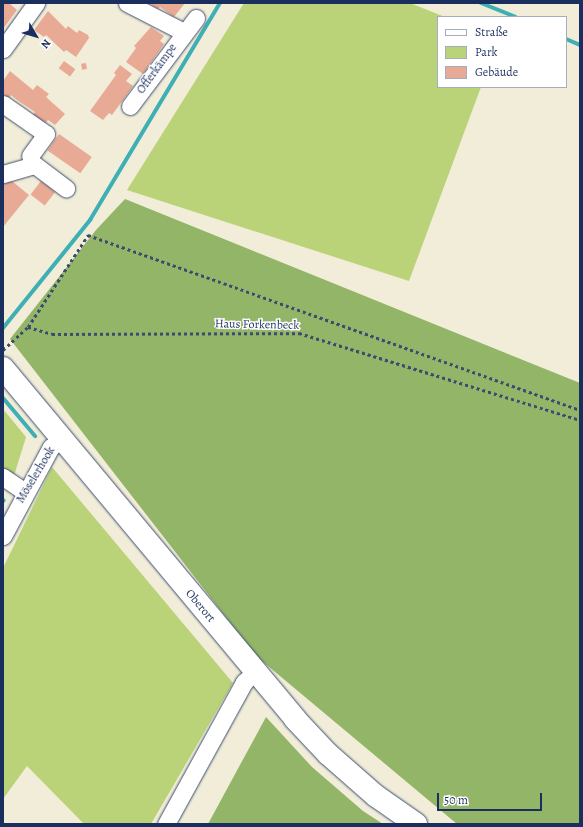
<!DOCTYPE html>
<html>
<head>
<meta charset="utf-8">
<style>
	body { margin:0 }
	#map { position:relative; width:583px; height:827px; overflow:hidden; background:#f1edd8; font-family:Alegreya,serif }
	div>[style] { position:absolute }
	.green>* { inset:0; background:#bad378 }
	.forest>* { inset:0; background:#93b568 }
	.stream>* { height:4px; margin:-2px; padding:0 2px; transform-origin:2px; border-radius:2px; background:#3eafb5 }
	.building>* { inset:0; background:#e9aa95; transform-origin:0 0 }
	.path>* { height:2.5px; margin-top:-1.25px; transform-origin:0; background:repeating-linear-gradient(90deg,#3b4c70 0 3px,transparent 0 6px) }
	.roads { filter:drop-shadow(0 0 1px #3b4c70) drop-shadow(0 0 1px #3b4c70) }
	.minor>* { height:17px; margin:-8.5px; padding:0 8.5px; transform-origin:8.5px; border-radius:8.5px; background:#fff }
	.major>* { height:22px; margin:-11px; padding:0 11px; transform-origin:11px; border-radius:11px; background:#fff }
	span { translate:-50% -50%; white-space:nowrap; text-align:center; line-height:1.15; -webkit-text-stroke:3px #fff; paint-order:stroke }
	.street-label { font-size:12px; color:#1b2f5e }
	.frame { position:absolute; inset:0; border:4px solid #1b2f5e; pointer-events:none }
	.legend { position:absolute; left:437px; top:16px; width:130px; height:72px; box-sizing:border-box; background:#fff; border:1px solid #a4acbf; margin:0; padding:5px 7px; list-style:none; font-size:12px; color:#1b2f5e }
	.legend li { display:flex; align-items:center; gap:8px; height:20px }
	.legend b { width:20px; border:1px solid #a4acbf }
	.north { position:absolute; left:16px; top:16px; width:40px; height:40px; -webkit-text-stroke:3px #fff; paint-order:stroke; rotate:128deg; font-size:11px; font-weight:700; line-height:16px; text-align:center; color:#1b2f5e }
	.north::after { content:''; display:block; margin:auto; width:14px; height:18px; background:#1b2f5e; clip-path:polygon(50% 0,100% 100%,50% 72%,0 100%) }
	.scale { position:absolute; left:437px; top:793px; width:105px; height:18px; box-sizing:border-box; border:2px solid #1b2f5e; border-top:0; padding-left:5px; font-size:12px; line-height:14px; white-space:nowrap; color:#1b2f5e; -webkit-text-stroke:3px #fff; paint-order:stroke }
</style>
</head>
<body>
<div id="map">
	<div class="green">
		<i style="clip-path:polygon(244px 3px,410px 3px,445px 17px,438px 17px,438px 87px,481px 87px,409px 281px,127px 190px)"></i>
		<i style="clip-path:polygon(3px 409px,26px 437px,13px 479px,3px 471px)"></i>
		<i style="clip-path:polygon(52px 467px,233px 683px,151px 824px,84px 824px,27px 766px,3px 799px,3px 568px)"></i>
	</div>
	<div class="forest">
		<i style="clip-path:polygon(125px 199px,580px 383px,580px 824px,457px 824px,256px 656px,10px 339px,96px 230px)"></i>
		<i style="clip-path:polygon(266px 717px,312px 767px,363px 811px,383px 824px,208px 824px)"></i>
	</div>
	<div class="stream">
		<i style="left:481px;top:3px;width:37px;rotate:22deg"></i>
		<i style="left:566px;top:39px;width:15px;rotate:23deg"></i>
		<i style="left:3px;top:328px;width:139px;rotate:-51.1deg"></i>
		<i style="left:90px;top:220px;width:253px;rotate:-59.1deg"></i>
		<i style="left:3px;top:398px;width:50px;rotate:49.9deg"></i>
		<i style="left:3px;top:501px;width:1px;rotate:-45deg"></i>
	</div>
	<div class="building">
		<i style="clip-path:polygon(3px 3px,9px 3px,17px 10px,3px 29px)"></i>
		<i style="clip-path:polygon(149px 3px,185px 3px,174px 17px,160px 7px,158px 9px)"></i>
		<i style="clip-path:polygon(48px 11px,66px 29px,68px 26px,77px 33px,79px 30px,88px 35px,89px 38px,76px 57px,66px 50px,64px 52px,46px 35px,44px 37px,34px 30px)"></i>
		<i style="clip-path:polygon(151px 27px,164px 36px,160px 41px,164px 44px,143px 74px,126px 62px,136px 48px,134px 46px)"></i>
		<i style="left:64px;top:61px;width:14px;height:9px;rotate:36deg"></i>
		<i style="left:86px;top:63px;width:6px;height:5px;rotate:81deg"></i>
		<i style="clip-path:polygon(120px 65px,132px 74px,126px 81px,133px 86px,112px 115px,109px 113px,103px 120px,90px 111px,116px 75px,114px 73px)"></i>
		<i style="clip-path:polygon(10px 71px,33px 90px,37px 85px,49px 94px,46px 97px,65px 114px,55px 125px,48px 120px,44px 125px,32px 116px,35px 112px,17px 100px,11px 95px,9px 99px,3px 94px,3px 81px)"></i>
		<i style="left:59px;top:134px;width:40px;height:20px;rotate:35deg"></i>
		<i style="clip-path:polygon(7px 177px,29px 195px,3px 227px,3px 182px)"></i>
		<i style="left:41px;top:181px;width:18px;height:17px;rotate:38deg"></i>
	</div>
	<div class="path">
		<i style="left:28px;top:327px;width:110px;rotate:-56.9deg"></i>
		<i style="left:88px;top:235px;width:522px;rotate:19.58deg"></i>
		<i style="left:3px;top:350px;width:34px;rotate:-43deg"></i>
		<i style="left:28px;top:327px;width:25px;rotate:16deg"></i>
		<i style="left:52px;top:334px;width:247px;rotate:-0.2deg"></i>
		<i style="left:299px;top:333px;width:294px;rotate:17.2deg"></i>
	</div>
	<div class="roads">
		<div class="minor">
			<i style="left:127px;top:3px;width:64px;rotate:27deg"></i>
			<i style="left:3px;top:49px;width:57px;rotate:-54.3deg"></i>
			<i style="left:3px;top:104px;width:52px;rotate:34.9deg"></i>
			<i style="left:46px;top:134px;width:27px;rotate:126deg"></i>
			<i style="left:130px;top:106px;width:110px;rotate:-53.1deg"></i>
			<i style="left:3px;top:174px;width:33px;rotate:-16deg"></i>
			<i style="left:35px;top:165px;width:39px;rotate:37deg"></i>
			<i style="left:3px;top:477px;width:27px;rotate:34deg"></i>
			<i style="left:3px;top:536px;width:101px;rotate:-61.7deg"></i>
			<i style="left:51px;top:447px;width:13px;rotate:-39deg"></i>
			<i style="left:166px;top:824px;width:162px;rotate:-61.2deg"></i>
			<i style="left:244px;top:682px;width:15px;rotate:-42deg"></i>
		</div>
		<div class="major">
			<i style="left:3px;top:368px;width:457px;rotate:50.2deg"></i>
			<i style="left:295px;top:719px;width:48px;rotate:46.7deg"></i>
			<i style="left:328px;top:754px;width:64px;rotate:41.2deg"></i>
			<i style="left:376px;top:796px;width:49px;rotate:35deg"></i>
		</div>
	</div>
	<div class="street-label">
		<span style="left:157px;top:69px;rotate:-54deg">Offerkämpe</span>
		<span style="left:257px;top:325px;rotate:1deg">Haus Forkenbeck</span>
		<span style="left:36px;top:475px;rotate:-59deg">Möselerhook</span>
		<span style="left:200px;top:606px;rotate:50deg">Oberort</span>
	</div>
	<div class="frame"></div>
	<ul class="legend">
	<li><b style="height:5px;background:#fff"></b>Straße</li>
	<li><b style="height:11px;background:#bad378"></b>Park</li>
	<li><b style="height:11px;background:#e9aa95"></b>Gebäude</li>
	</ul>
	<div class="north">N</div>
	<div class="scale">50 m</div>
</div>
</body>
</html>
